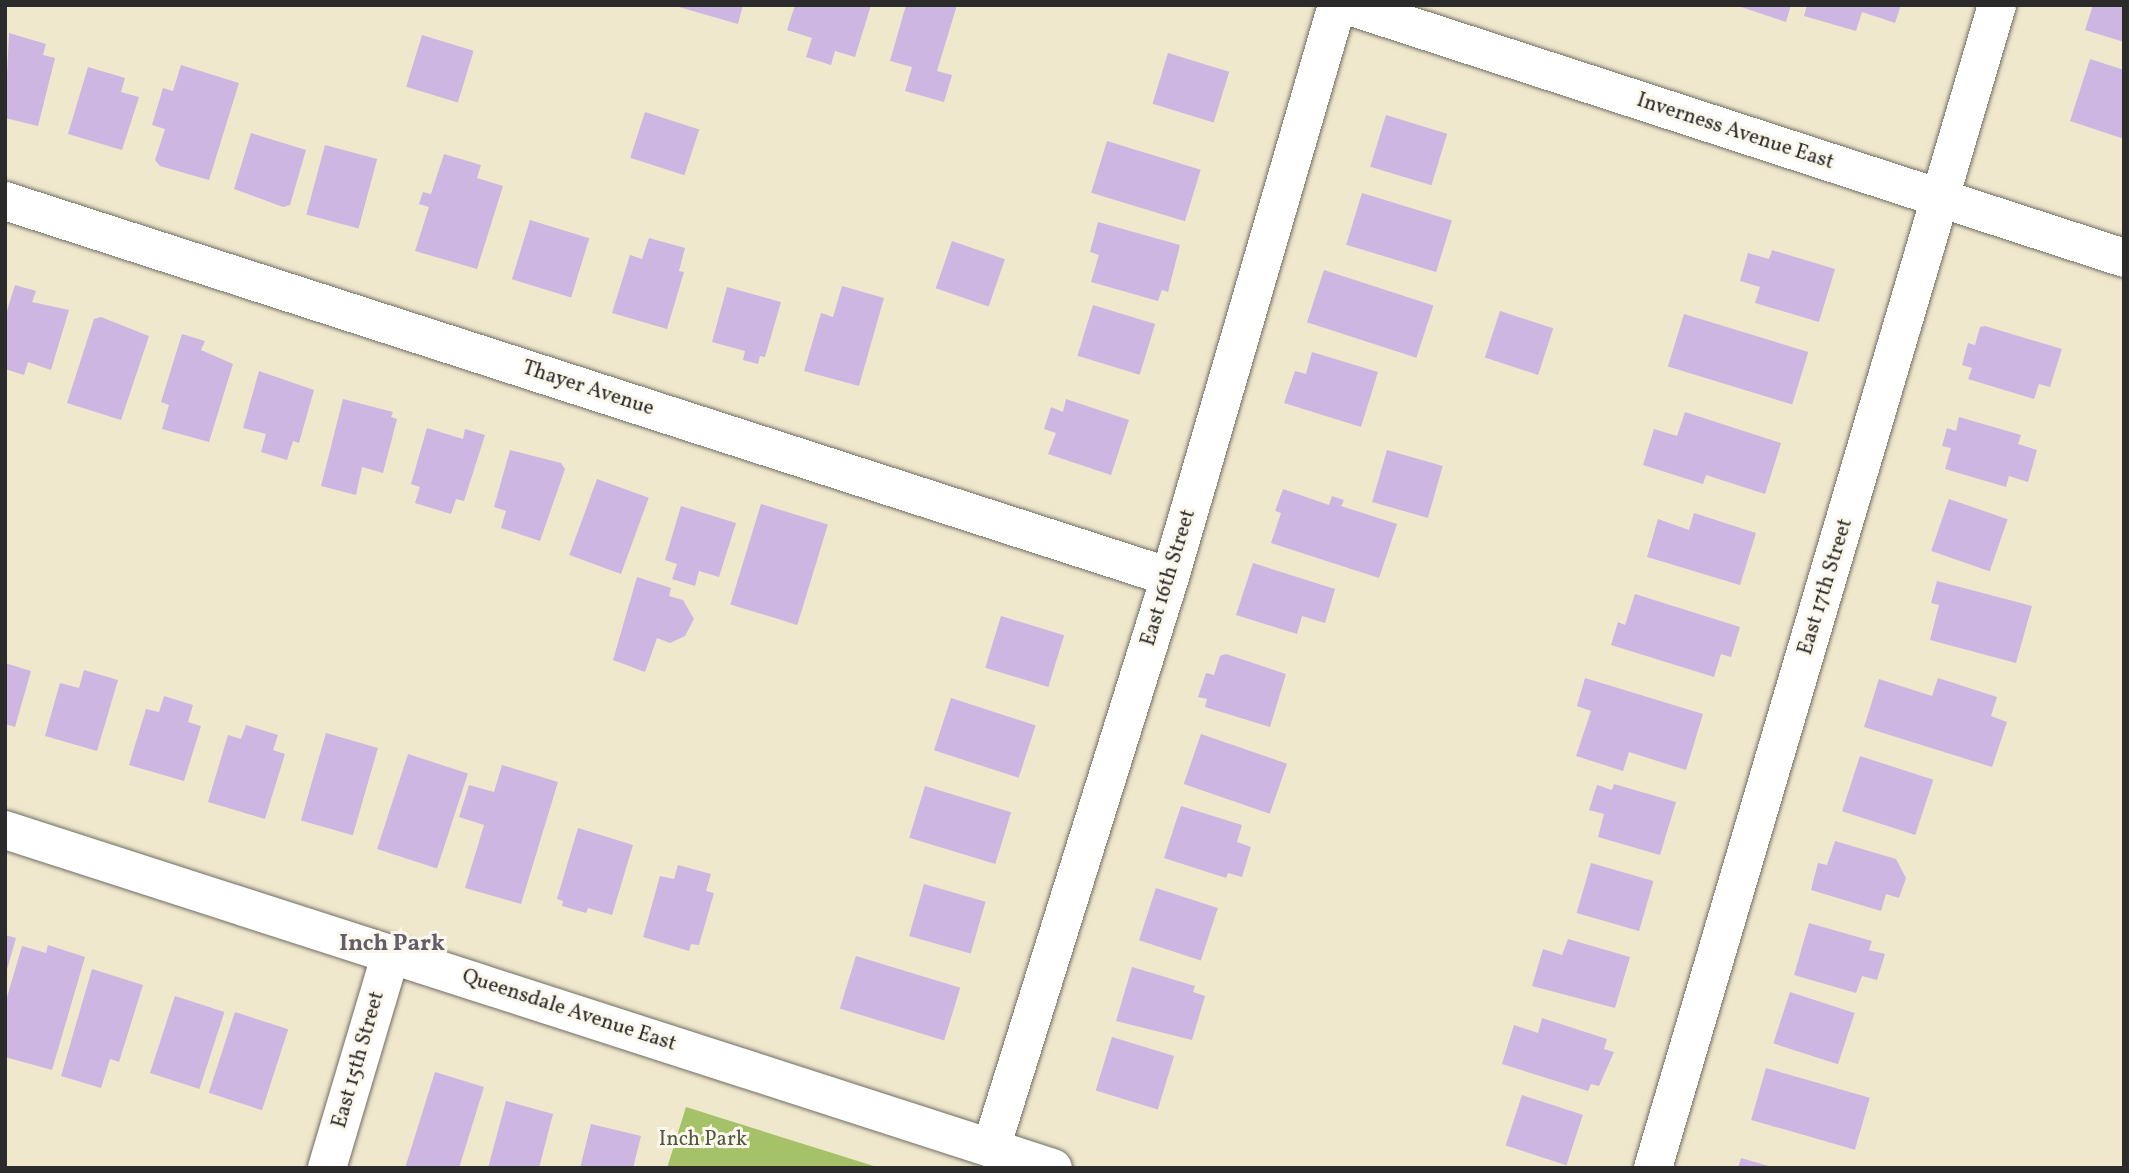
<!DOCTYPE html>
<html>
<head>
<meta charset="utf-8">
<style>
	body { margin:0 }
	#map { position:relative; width:2129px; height:1173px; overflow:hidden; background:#f0e8cd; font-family:Vollkorn,serif }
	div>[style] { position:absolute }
	.green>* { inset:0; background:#a5c269 }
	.building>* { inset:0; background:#cdb6e1; transform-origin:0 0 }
	.roads { filter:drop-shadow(0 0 2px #706d64) drop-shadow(0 0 2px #706d64) }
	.minor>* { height:38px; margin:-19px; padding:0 19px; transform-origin:19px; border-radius:19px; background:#fff }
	span { translate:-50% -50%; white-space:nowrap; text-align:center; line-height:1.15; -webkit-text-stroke:6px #fbf7ec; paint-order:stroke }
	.street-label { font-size:21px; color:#2b2b2b }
	.park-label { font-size:21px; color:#50583e }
	.neighbourhood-label { font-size:23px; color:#645c6b; font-weight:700 }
	.frame { position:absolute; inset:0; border:7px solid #2b2b2b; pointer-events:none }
</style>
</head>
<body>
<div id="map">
	<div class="green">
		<i style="clip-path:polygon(686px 1107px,880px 1168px,667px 1168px)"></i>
	</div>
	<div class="building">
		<i style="clip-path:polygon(672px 5px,743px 5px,738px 24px)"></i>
		<i style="clip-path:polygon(795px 5px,871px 5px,855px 57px,835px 51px,831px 65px,806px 57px,812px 38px,787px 30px)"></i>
		<i style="clip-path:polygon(906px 5px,957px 5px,937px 71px,952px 75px,944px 102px,905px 91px,912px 67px,890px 61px)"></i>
		<i style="clip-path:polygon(1735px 5px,1791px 5px,1786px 22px)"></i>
		<i style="clip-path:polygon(1807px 5px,1901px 5px,1895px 23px,1862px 12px,1856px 31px,1804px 16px)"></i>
		<i style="clip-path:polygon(2093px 5px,2124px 5px,2124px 42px,2085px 30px)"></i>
		<i style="clip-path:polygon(9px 33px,46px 44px,43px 55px,55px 58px,38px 126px,5px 118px)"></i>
		<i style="left:422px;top:35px;width:54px;height:54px;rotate:17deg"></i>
		<i style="left:1168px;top:53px;width:64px;height:53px;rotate:17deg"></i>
		<i style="clip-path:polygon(2090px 59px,2124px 70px,2124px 139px,2070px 121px)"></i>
		<i style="clip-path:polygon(181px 65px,239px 83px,209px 180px,160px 166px,155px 160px,165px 129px,152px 125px,163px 88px,173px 91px)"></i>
		<i style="clip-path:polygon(88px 67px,125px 78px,121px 92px,139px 97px,122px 150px,68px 134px)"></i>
		<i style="left:645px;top:112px;width:57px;height:48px;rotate:18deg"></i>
		<i style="left:1386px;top:115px;width:64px;height:54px;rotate:17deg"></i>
		<i style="clip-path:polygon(251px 133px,306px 150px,290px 205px,283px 207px,234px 189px)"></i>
		<i style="left:1107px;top:141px;width:98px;height:54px;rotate:17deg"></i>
		<i style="left:325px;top:145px;width:54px;height:72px;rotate:15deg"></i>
		<i style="clip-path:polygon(444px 154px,481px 165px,477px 178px,503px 186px,477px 269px,415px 251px,429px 207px,419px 204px,423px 192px,431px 194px)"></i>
		<i style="left:1362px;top:193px;width:94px;height:54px;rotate:17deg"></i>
		<i style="left:530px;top:220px;width:62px;height:62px;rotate:17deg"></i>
		<i style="clip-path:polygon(1098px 222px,1180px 245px,1168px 292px,1162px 290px,1158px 301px,1091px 282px,1099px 255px,1090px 252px)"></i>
		<i style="clip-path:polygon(649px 238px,685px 248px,679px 271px,684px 272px,667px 329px,612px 313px,630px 255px,642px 259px)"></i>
		<i style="left:952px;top:241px;width:56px;height:50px;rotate:19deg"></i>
		<i style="clip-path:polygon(1772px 250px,1835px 269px,1819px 322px,1755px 303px,1760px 287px,1740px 281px,1748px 253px,1769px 259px)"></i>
		<i style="left:1324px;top:270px;width:115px;height:55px;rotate:18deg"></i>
		<i style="clip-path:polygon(15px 285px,36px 291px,32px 302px,69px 310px,51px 370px,28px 362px,24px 375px,5px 369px,5px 317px)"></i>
		<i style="clip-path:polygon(842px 286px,884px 298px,859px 386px,804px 371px,821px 313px,833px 317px)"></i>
		<i style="clip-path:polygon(727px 287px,781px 302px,765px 357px,760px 356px,758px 364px,743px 360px,745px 351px,712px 342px)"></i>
		<i style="left:1093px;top:305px;width:65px;height:53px;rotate:17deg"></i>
		<i style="left:1500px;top:311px;width:56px;height:49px;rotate:18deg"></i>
		<i style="left:1684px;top:314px;width:130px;height:55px;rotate:17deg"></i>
		<i style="clip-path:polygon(101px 317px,149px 336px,121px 420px,67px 403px,94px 319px)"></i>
		<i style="clip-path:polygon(1985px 326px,2062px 349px,2050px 387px,2039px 384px,2034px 399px,1968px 379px,1972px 368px,1962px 365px,1968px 343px,1975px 345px,1980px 327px)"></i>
		<i style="clip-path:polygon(182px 334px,205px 341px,201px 350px,233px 364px,209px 442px,162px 429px,169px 405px,161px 402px)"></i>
		<i style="clip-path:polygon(1312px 352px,1378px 372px,1361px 427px,1284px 403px,1295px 371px,1306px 374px)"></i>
		<i style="clip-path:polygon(259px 371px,314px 390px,299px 443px,293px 441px,287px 460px,261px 452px,266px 434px,243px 428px)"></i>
		<i style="clip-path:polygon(343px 399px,393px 412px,391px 417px,397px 419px,383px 473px,362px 467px,356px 495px,321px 486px)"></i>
		<i style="clip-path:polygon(1066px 399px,1129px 420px,1111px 475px,1048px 454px,1056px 433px,1044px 429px,1051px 407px,1063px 412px)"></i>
		<i style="clip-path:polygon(1685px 412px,1781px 443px,1765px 494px,1706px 475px,1703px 484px,1643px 465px,1654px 429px,1677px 436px)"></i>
		<i style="clip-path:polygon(1959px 417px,2021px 435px,2018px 444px,2037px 450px,2028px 482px,2009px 476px,2006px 487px,1945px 469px,1951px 448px,1942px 446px,1947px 428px,1956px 431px)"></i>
		<i style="clip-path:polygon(427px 428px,463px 439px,465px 429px,485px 435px,464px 501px,456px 499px,451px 514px,415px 503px,420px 487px,411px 484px)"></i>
		<i style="clip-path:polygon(510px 450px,561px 463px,565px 469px,540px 541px,501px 528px,506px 511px,494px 507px)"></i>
		<i style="left:1387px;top:450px;width:58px;height:54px;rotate:16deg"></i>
		<i style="left:597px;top:479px;width:55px;height:81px;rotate:20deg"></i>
		<i style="clip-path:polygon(1283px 489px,1329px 505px,1332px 496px,1344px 500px,1341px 506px,1397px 524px,1379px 578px,1271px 543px,1281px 513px,1275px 511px)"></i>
		<i style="left:1949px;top:499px;width:62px;height:55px;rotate:19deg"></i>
		<i style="left:761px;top:504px;width:70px;height:105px;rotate:17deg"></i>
		<i style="clip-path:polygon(681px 506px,736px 523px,719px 577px,699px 571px,695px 586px,672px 579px,677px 564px,665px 560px)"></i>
		<i style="clip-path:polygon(1694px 513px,1756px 533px,1740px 585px,1647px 557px,1658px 519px,1689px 530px)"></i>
		<i style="clip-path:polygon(1253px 563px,1335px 589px,1325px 623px,1302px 616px,1297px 634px,1236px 615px)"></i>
		<i style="clip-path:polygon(637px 577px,671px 588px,669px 596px,683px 600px,694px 619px,685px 636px,670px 643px,657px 638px,645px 672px,613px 660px)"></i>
		<i style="clip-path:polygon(1937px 581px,2032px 606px,2016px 663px,1930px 640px,1939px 605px,1931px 603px)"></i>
		<i style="clip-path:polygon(1635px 594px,1740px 627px,1731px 657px,1721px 654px,1714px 677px,1611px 645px,1618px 622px,1625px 625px)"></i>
		<i style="left:1001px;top:616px;width:66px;height:54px;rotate:17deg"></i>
		<i style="clip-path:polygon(1226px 654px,1286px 674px,1270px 727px,1205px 707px,1207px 699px,1198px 697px,1206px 673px,1214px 675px,1220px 656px)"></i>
		<i style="clip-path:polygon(5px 663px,31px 671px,15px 727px,5px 724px)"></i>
		<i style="clip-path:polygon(84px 670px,118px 680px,97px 751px,45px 736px,60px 683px,79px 688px)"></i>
		<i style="clip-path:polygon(1585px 678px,1703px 714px,1686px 770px,1629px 752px,1623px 771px,1576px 756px,1591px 711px,1577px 706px)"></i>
		<i style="clip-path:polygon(1938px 678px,1997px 697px,1991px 716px,2007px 722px,1992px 767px,1864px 727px,1879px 679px,1932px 696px)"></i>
		<i style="clip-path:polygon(164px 696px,193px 705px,188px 722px,201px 726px,184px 781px,129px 765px,146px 709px,159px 712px)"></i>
		<i style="left:951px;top:698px;width:89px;height:55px;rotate:18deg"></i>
		<i style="clip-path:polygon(246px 725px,278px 735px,273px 750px,285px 754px,265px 819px,208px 802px,228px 735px,241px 739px)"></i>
		<i style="left:326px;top:733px;width:54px;height:91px;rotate:16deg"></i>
		<i style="left:1201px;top:734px;width:91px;height:53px;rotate:19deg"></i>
		<i style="left:408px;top:754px;width:63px;height:100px;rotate:18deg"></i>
		<i style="left:1860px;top:756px;width:77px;height:58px;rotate:18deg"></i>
		<i style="clip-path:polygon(502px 765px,558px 782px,521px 904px,465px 888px,484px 825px,459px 817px,469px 785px,494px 792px)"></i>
		<i style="clip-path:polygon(1614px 784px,1676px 802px,1660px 855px,1598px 837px,1604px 814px,1589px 810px,1597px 785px,1612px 790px)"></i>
		<i style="left:925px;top:786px;width:90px;height:54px;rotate:17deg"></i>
		<i style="clip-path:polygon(1181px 806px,1242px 825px,1237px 842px,1251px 847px,1242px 877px,1228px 873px,1226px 878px,1164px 858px)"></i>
		<i style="clip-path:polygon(578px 828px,633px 845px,612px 915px,588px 908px,586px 913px,562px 906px,563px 901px,557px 899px)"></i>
		<i style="clip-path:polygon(1835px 841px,1896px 859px,1906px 878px,1899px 898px,1886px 894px,1881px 911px,1811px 890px,1818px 863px,1827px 865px)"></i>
		<i style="left:1591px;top:863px;width:65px;height:52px;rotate:16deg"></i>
		<i style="clip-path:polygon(678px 865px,711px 874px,706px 891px,714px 893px,699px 945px,691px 944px,689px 951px,643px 937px,660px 876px,674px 879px)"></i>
		<i style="left:924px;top:884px;width:64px;height:54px;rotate:16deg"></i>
		<i style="left:1156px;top:888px;width:65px;height:55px;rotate:18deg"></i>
		<i style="clip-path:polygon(1809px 923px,1872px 941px,1869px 950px,1885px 954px,1877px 980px,1862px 976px,1856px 993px,1794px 975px)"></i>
		<i style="clip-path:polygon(5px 935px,16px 938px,6px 973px,5px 973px)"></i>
		<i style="clip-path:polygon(1568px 939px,1630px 957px,1615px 1008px,1532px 986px,1543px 949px,1562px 955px)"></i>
		<i style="clip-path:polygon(48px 945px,85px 957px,52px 1070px,5px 1057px,5px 1004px,22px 946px,46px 953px)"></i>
		<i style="left:856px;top:956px;width:109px;height:55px;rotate:17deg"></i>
		<i style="clip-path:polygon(1132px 967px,1195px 986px,1193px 992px,1205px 996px,1192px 1040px,1116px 1021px)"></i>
		<i style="clip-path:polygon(92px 969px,143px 985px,119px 1062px,110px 1059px,101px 1088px,61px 1076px)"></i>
		<i style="left:1790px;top:992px;width:68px;height:54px;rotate:18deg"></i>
		<i style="left:175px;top:996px;width:52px;height:81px;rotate:18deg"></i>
		<i style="left:235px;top:1012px;width:56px;height:85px;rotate:18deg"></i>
		<i style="clip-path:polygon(1542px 1018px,1607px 1039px,1604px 1049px,1614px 1052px,1599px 1086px,1591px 1084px,1588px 1091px,1502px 1064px,1514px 1025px,1538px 1033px)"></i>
		<i style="left:1112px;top:1037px;width:65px;height:56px;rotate:17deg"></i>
		<i style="left:1766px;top:1068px;width:108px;height:54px;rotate:16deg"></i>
		<i style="clip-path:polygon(435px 1072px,484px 1087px,459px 1168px,405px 1168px)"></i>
		<i style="left:1522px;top:1095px;width:64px;height:53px;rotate:18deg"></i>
		<i style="clip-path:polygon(506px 1101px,553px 1114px,539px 1168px,488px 1168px)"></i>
		<i style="clip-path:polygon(591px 1124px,641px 1136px,633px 1168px,580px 1168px)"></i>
		<i style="clip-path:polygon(1741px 1158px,1772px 1167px,1772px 1168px,1738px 1168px)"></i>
	</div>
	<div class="roads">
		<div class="minor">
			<i style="left:1346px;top:5px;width:818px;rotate:18.01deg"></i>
			<i style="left:5px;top:201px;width:1224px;rotate:17.89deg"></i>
			<i style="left:5px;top:830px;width:1101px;rotate:17.88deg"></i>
			<i style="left:991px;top:1148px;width:598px;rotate:-72.59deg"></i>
			<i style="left:1170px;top:577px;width:596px;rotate:-73.72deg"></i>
			<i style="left:327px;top:1168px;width:224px;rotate:-73.4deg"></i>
			<i style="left:1653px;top:1168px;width:1213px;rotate:-73.52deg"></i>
		</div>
	</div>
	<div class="street-label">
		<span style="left:1735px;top:132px;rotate:18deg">Inverness Avenue East</span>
		<span style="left:588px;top:389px;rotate:18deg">Thayer Avenue</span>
		<span style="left:1169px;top:578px;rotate:-73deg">East 16th Street</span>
		<span style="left:1826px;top:587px;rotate:-73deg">East 17th Street</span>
		<span style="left:569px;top:1011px;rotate:18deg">Queensdale Avenue East</span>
		<span style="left:359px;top:1060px;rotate:-74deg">East 15th Street</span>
	</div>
	<div class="park-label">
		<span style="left:703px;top:1140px">Inch Park</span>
	</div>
	<div class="neighbourhood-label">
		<span style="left:392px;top:944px">Inch Park</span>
	</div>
	<div class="frame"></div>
</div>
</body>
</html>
